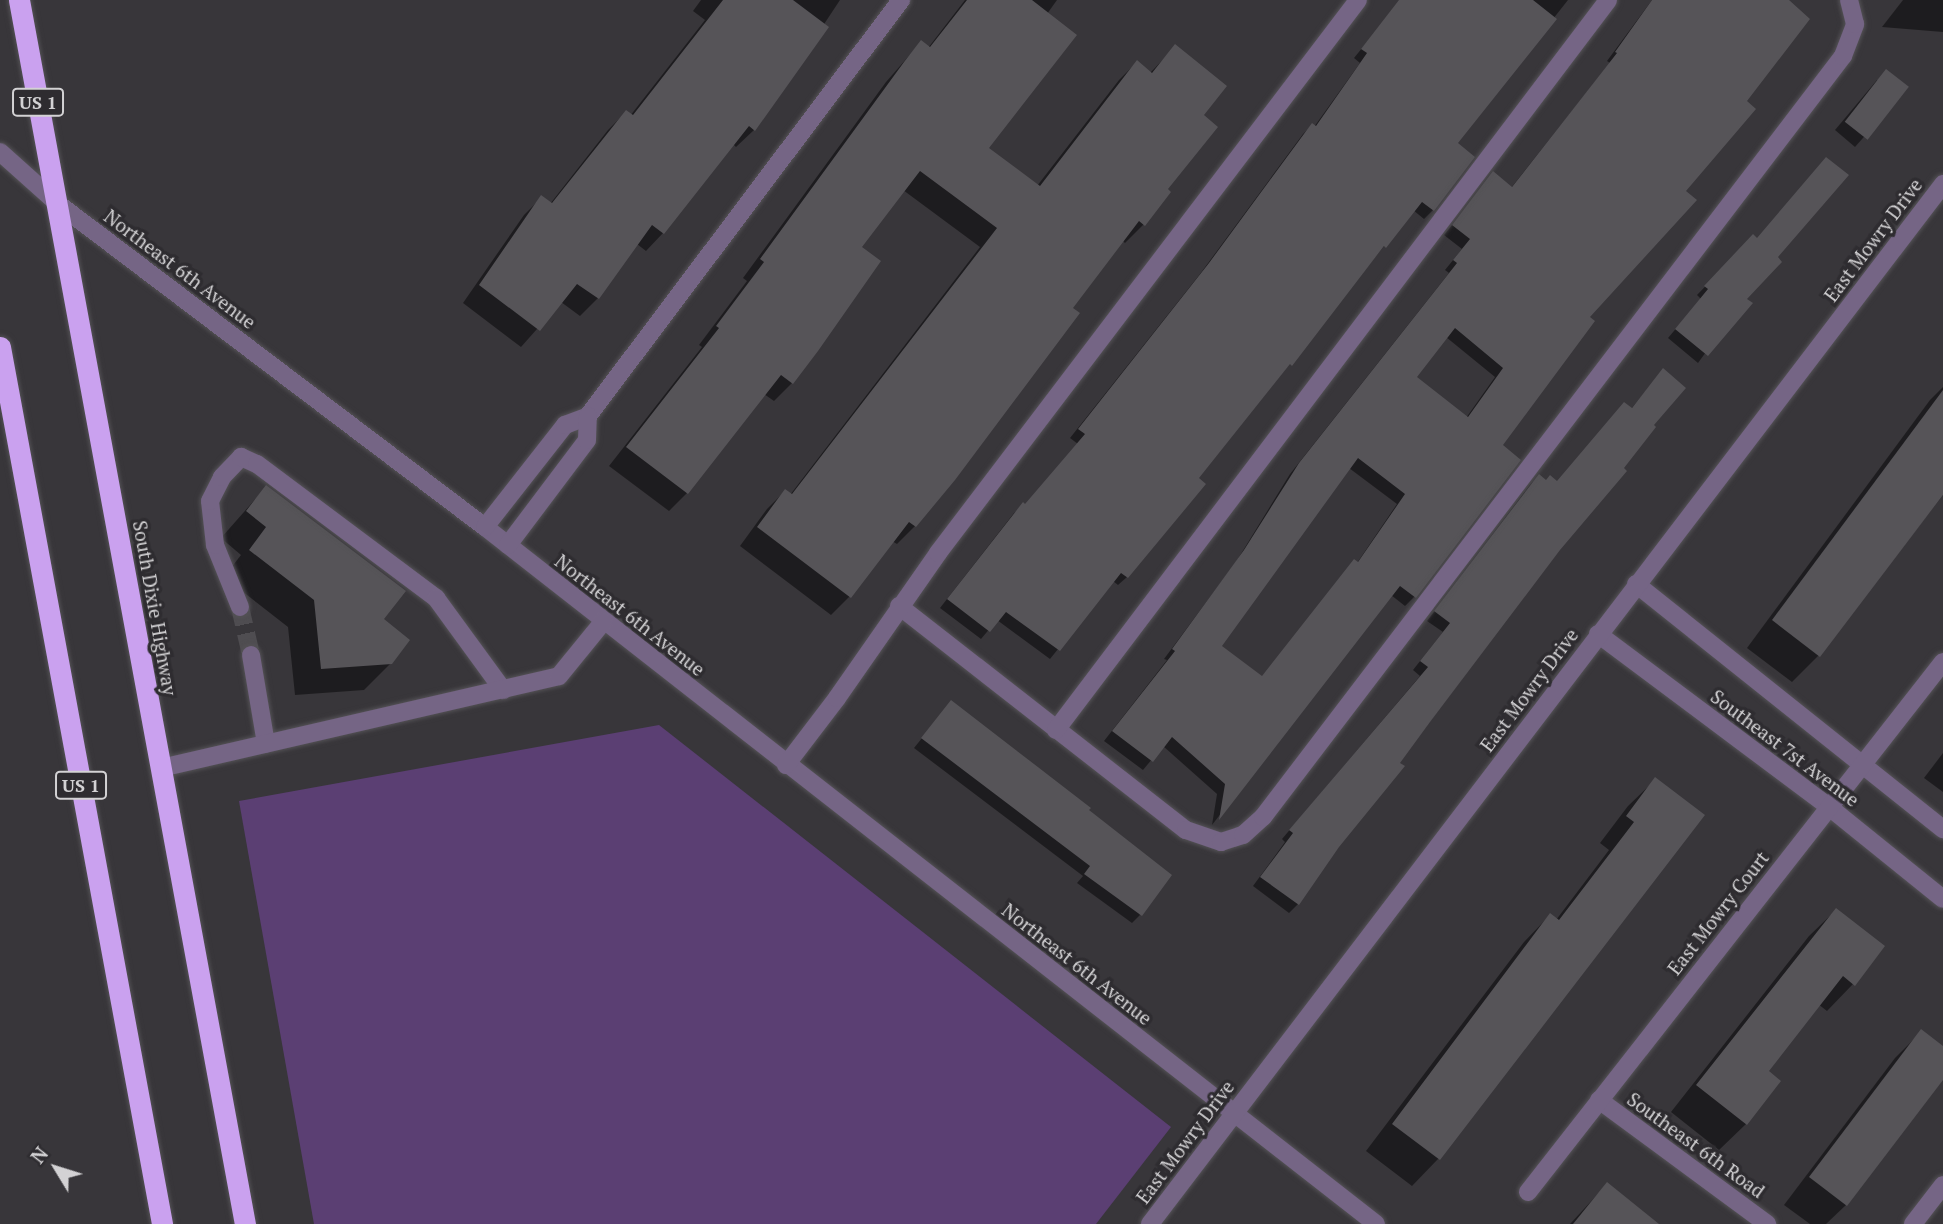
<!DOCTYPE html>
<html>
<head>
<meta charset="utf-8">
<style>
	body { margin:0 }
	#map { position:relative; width:1943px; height:1224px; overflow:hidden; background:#38363a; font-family:"PT Serif",serif }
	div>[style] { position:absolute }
	.green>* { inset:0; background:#5b3f73 }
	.shadow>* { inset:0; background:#0007 }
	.building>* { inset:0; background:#565458; transform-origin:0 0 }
	.minor-tunnel>* { height:18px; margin-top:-9px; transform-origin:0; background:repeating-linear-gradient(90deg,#4f4d51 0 18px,transparent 0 27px) }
	.roads { filter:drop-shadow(0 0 2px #545256) drop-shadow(0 0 2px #545256) }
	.minor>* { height:18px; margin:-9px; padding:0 9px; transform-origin:9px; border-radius:9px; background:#756585 }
	.highway>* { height:21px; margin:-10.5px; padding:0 10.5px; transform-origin:10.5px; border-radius:10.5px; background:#caa1ef }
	span { translate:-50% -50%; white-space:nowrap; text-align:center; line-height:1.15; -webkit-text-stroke:7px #2e2c30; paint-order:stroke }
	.shield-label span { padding:2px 5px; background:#2e2c30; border:2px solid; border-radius:5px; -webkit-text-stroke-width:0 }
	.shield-label { font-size:18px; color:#d3d2d4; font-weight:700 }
	.street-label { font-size:19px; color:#d3d2d4 }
	.north { position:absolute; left:21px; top:1133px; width:70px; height:70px; -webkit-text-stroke:5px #2e2c30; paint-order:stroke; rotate:308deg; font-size:19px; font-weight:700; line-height:28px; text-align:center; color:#d3d2d4 }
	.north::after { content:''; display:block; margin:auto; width:24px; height:32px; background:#d3d2d4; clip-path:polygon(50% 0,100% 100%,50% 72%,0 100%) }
</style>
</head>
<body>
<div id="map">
	<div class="green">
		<i style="clip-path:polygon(659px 725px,1171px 1127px,1096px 1224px,314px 1224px,239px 801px)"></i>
	</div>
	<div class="shadow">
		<i style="clip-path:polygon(701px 0,840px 0,754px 130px,736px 147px,733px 144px,663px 233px,646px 251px,637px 244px,598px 298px,580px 316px,561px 302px,521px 347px,463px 303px,524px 215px,541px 198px,550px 204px,608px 130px,626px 112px,630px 116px,705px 20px,693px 11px)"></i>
		<i style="clip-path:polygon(965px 0,1057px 0,1047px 14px,986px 148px,1037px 186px,1119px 80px,1137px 62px,1150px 73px,1175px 47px,1202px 116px,1165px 190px,1168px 192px,1143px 225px,1125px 243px,1122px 240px,1071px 308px,915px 526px,897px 544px,892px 541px,849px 597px,831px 615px,740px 546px,767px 509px,785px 491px,790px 495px,980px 247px,903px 190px,860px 247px,792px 383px,774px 401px,764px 394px,687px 493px,669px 511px,609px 466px,702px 347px,699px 345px,747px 281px,743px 278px,886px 82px,921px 42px,928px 48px)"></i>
		<i style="clip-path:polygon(1401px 0,1568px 0,1455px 143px,1473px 157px,1433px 210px,1424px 219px,1413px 210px,1197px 479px,1204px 484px,1127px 577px,1118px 585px,1113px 581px,1050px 659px,997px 620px,981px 639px,940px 608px,1014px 513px,1025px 506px,1078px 444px,1070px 438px,1200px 274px,1303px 134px,1312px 125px,1314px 127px,1360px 63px,1354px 58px)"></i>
		<i style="clip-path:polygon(evenodd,1652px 0,1786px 0,1744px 101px,1684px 191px,1588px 317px,1500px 446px,1414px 597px,1405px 606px,1391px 595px,1212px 825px,1217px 794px,1163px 746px,1143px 770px,1104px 741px,1167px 660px,1164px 659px,1236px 562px,1290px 474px,1449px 273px,1445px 270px,1462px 249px,1444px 235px,1493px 174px,1511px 188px,1610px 63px,1607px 61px,1652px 0,1446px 337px,1495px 377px,1466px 418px,1414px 377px,1446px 337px,1652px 0,1349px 468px,1397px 504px,1357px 563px,1261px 678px,1220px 646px,1349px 468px)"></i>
		<i style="clip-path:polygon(1903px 0,1943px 0,1943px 32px,1882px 27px)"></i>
		<i style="clip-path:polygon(1877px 80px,1907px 88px,1855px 147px,1835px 130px)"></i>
		<i style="clip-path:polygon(1753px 237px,1775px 257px,1698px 363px,1668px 338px,1701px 299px,1697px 295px)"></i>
		<i style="clip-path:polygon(1663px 370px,1652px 426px,1337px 845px,1298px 904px,1289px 913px,1253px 886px,1285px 842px,1282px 839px,1420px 676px,1413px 670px,1443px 632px,1427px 621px,1530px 485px,1539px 476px,1546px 482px,1556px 483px,1631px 409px)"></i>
		<i style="clip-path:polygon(1943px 387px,1943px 495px,1819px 655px,1792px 682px,1747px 648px,1930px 400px)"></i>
		<i style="clip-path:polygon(266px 487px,382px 619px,391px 663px,364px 690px,295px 695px,288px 627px,224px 577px,241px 555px,221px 538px)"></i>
		<i style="clip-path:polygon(951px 702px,1087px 811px,1140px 915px,1132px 923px,1077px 883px,1083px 876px,914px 748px)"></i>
		<i style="clip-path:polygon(1943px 753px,1943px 792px,1924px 778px)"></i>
		<i style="clip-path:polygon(1655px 780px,1702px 815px,1438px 1159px,1412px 1186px,1366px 1151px,1524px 942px,1550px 915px,1556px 920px,1609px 850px,1600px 843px,1628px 806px)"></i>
		<i style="clip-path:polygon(1836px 910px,1853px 984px,1827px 1011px,1818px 1004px,1766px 1071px,1746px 1124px,1719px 1150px,1671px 1112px,1809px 936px)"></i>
		<i style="clip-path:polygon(1921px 1032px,1943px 1048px,1943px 1077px,1846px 1205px,1826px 1224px,1810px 1224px,1784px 1205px,1895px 1058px)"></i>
		<i style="clip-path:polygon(1607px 1184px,1656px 1224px,1570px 1224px)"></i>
	</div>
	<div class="building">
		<i style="clip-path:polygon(723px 0,793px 0,829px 27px,755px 131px,749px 126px,664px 234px,652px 225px,599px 299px,577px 284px,540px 331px,479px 285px,541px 195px,552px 203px,626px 110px,633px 115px)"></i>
		<i style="clip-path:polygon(967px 0,1032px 0,1077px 35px,989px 148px,1040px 186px,1137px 60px,1152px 73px,1175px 44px,1227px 86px,1204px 115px,1218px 127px,1168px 189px,1171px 192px,1145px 226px,1139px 221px,1073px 308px,1080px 313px,955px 480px,916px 527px,909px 522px,851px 598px,757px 527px,785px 489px,792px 494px,997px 228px,920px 171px,862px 247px,881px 261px,818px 351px,793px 384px,781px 375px,688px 494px,626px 447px,719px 328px,716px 326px,764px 262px,760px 259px,904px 62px,921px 40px,930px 47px)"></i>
		<i style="clip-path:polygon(1399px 0,1533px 0,1557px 19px,1458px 143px,1475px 157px,1434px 211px,1422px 202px,1386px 248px,1384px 246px,1292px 366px,1290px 364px,1199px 478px,1206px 484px,1128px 578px,1121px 573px,1060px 651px,1006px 612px,990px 632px,947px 599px,1023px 502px,1025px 504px,1085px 434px,1078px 429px,1209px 263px,1312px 123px,1316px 126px,1367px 53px,1361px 49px)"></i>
		<i style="clip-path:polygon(evenodd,1652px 0,1789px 0,1810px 19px,1747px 101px,1756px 109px,1686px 191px,1697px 200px,1590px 317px,1595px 321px,1503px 445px,1521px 460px,1416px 598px,1400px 586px,1219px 820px,1225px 784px,1172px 737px,1153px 762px,1112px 731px,1175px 651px,1172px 649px,1244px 550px,1299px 463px,1457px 263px,1453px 260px,1470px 239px,1452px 225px,1493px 171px,1512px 187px,1617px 53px,1615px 52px,1652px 0,1455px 328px,1503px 368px,1468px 417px,1417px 377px,1455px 328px,1652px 0,1358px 458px,1405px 494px,1358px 562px,1354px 559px,1262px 676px,1222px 646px,1358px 458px)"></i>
		<i style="left:1886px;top:69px;width:29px;height:67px;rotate:38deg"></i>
		<i style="clip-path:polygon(1826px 157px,1849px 175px,1778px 257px,1782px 262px,1747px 299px,1753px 303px,1708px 356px,1675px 329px,1708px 289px,1704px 286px,1753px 234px,1757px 238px)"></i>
		<i style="clip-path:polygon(1663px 368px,1686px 388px,1654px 425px,1656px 427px,1624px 468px,1627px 471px,1560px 550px,1430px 722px,1400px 763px,1405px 766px,1339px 847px,1299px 905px,1260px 877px,1293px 833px,1289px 830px,1428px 667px,1420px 661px,1450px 623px,1434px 611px,1539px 474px,1546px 480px,1550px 475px,1557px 481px,1624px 402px,1632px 408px)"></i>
		<i style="clip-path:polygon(1943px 390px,1943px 495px,1820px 657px,1772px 620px)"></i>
		<i style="clip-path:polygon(266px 485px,406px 591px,384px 619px,410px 640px,392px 664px,321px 669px,314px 600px,249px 550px,266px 527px,246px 511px)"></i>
		<i style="clip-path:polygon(951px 700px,1091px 808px,1089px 810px,1172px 875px,1142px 916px,1084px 874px,1090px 866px,921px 738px)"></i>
		<i style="clip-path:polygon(1655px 777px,1705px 815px,1440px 1160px,1392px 1124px,1550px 913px,1559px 920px,1634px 822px,1626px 816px)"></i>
		<i style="clip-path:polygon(1836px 908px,1885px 946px,1855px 986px,1843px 976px,1769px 1071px,1781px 1081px,1747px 1125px,1696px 1085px)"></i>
		<i style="clip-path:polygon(1921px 1029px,1943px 1046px,1943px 1080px,1847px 1206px,1809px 1177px)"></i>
		<i style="clip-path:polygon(1607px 1182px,1659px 1224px,1573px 1224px)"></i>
	</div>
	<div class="minor-tunnel">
		<i style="left:240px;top:607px;width:49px;rotate:77.1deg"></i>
	</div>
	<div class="roads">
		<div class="minor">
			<i style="left:0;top:152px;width:76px;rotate:41.8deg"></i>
			<i style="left:57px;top:203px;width:537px;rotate:37.13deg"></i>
			<i style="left:485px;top:527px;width:1131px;rotate:38.03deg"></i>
			<i style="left:485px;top:527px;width:130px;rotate:-51.9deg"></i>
			<i style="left:565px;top:425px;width:25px;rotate:-21deg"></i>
			<i style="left:588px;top:416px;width:521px;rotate:-53.04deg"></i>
			<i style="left:508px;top:545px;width:131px;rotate:-53deg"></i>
			<i style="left:587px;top:440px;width:24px;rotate:-88deg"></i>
			<i style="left:1636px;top:584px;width:393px;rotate:38.6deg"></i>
			<i style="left:899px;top:606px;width:364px;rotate:38deg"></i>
			<i style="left:1186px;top:830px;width:37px;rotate:19deg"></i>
			<i style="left:1221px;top:842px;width:23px;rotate:-18deg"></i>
			<i style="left:1243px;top:835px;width:27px;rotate:-42deg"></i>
			<i style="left:1263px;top:817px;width:957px;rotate:-52.69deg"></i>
			<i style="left:1843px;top:56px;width:34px;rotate:-69deg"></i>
			<i style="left:1855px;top:24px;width:25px;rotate:-104deg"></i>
			<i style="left:240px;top:607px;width:67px;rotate:-112deg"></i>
			<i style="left:215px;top:545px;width:44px;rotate:-96.5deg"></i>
			<i style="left:210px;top:501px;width:27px;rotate:-63deg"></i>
			<i style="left:222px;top:477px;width:28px;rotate:-46deg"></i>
			<i style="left:241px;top:457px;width:17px;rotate:24deg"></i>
			<i style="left:257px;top:464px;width:224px;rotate:36.8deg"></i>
			<i style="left:436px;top:598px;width:114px;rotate:53.9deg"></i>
			<i style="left:1598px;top:634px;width:289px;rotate:36.8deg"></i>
			<i style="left:1829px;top:807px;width:146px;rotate:38.9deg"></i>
			<i style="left:251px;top:655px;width:90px;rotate:80.4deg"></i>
			<i style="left:1056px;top:730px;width:915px;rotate:-52.9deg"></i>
			<i style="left:786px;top:765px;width:84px;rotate:-52.7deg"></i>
			<i style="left:837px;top:698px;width:177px;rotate:-55.1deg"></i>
			<i style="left:938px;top:553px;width:694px;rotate:-52.78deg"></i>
			<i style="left:161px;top:768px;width:408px;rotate:-13deg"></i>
			<i style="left:559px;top:676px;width:70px;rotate:-50.8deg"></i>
			<i style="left:1599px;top:1100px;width:209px;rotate:36.4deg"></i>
			<i style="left:1528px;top:1192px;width:673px;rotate:-51.94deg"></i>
			<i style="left:1150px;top:1224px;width:1308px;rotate:-52.67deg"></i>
			<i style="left:1913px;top:1224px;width:49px;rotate:-52.4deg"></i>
		</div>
		<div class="highway">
			<i style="left:19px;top:0;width:1245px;rotate:79.54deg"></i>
			<i style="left:0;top:347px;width:892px;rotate:79.53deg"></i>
		</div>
	</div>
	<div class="shield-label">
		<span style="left:38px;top:102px">US 1</span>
		<span style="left:81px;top:785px">US 1</span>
	</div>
	<div class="street-label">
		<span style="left:1873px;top:240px;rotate:-53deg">East Mowry Drive</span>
		<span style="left:180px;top:269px;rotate:37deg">Northeast 6th Avenue</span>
		<span style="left:155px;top:608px;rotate:80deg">South Dixie Highway</span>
		<span style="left:630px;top:615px;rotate:38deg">Northeast 6th Avenue</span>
		<span style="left:1529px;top:690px;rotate:-53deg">East Mowry Drive</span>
		<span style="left:1785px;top:748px;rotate:37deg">Southeast 7st Avenue</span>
		<span style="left:1718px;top:913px;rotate:-52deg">East Mowry Court</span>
		<span style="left:1077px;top:964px;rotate:38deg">Northeast 6th Avenue</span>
		<span style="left:1185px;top:1142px;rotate:-53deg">East Mowry Drive</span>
		<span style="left:1696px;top:1145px;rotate:36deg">Southeast 6th Road</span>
	</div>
	<div class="north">N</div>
</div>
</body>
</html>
